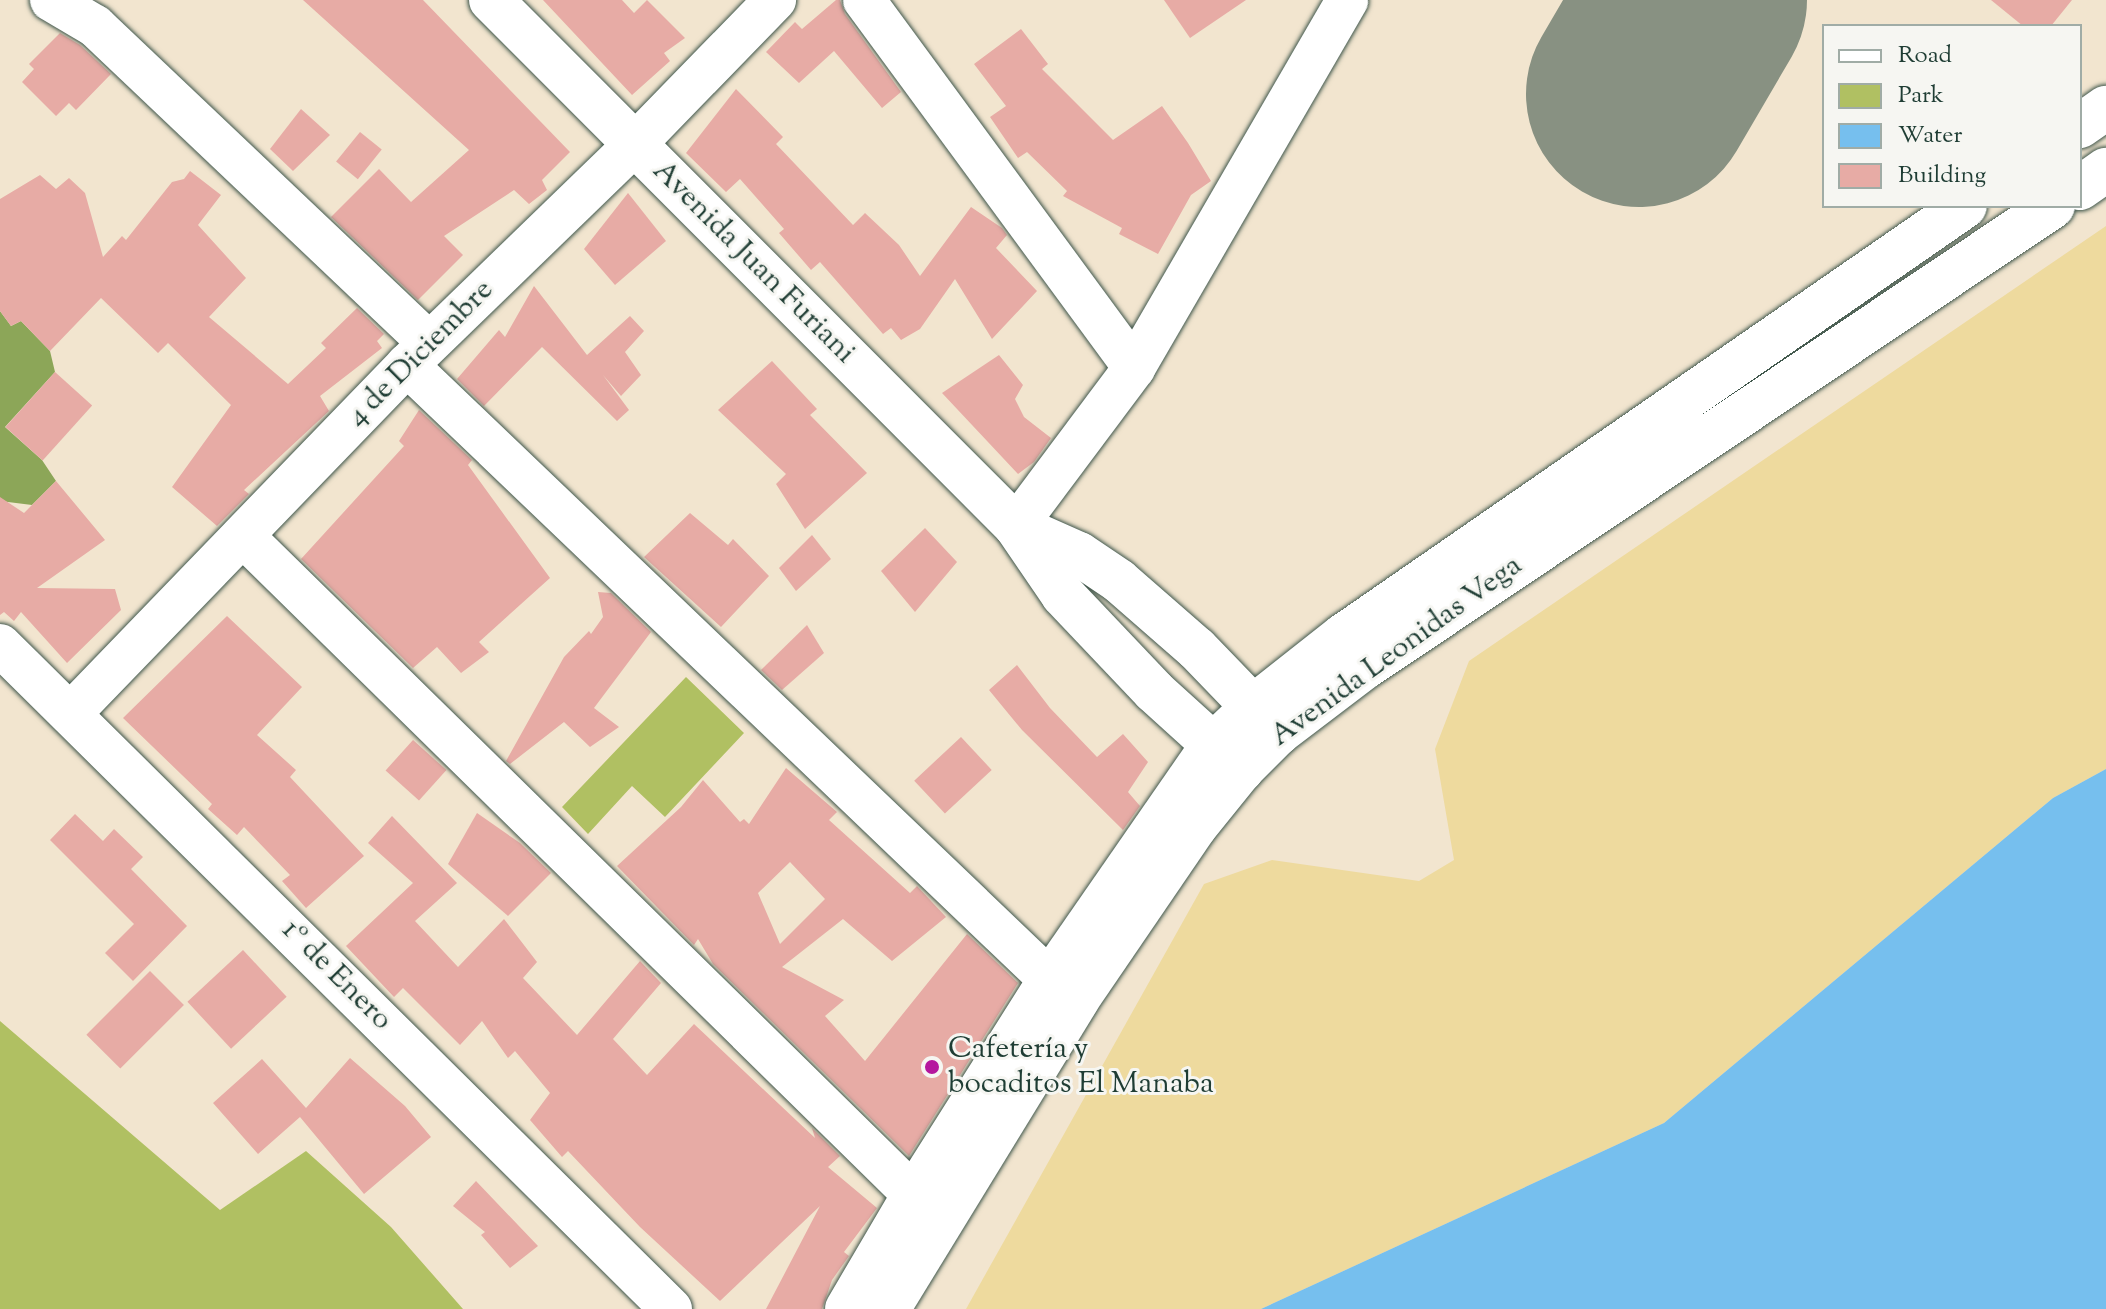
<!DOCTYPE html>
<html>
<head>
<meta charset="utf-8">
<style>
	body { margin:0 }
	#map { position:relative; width:2106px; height:1309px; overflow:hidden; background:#f2e5cf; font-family:"Sorts Mill Goudy",serif }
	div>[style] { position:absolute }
	.green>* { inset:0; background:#b0c062 }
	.forest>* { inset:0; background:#8ca658 }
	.sand>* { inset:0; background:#eeda9e }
	.water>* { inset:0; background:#76bfee }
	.runway>* { height:226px; margin:-113px; padding:0 113px; transform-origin:113px; border-radius:113px; background:#889182 }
	.building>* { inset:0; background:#e7aba5; transform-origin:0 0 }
	.roads { filter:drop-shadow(0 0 2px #3f564b) drop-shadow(0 0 2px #3f564b) }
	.minor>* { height:42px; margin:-21px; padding:0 21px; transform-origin:21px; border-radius:21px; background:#fff }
	.major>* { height:44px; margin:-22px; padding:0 22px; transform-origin:22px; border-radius:22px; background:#fff }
	.highway>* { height:44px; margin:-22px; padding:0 22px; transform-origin:22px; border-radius:22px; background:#fff }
	.dots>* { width:22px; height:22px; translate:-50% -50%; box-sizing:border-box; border:4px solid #f6f6f2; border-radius:50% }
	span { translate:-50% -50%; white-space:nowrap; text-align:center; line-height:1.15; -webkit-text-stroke:6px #f6f6f2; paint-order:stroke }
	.street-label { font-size:30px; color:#1f3d34 }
	.poi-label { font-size:30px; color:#1f3d34 }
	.left { translate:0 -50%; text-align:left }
	.legend { position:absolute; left:1822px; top:24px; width:260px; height:184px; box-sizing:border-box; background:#f6f6f2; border:2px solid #a0aca6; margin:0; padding:10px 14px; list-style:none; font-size:24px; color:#1f3d34 }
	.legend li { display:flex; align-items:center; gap:16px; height:40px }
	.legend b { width:40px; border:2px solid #a0aca6 }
</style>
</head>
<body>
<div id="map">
	<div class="green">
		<i style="clip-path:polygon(686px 677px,744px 733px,665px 817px,632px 786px,588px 834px,562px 807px)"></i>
		<i style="clip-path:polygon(0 1021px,220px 1210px,306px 1151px,391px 1227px,463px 1309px,0 1309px)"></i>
	</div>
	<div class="forest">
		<i style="clip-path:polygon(0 311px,11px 326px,21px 321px,50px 351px,55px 372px,5px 427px,42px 460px,56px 481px,32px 505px,0 501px)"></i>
	</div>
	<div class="sand">
		<i style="clip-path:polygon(2106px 226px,2106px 769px,2053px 798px,1664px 1123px,1261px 1309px,966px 1309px,1204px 884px,1272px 860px,1419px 881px,1454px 860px,1435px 749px,1469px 661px)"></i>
	</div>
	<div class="water">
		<i style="clip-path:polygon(2106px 769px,2106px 1309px,1261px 1309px,1664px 1123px,2053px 798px)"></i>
	</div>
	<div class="runway">
		<i style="left:1639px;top:94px;width:109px;rotate:-59.7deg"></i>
	</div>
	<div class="building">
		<i style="clip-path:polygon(303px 0,423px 0,570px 152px,542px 180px,547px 190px,529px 204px,514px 190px,444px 236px,463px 255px,418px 300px,331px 217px,379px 169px,411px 202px,469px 150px)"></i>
		<i style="clip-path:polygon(543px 0,622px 0,634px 13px,647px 0,685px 38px,664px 53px,670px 61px,632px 95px)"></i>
		<i style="clip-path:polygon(836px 0,840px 0,845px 14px,901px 92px,882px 108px,834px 51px,799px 83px,766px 52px,795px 22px,802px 29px)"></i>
		<i style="clip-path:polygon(1164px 0,1246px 0,1190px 38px)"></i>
		<i style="clip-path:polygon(1991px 0,2072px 0,2051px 26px,2023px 26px)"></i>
		<i style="clip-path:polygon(1021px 29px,1048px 64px,1042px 69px,1113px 140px,1162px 106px,1188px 143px,1211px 181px,1191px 195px,1158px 254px,1119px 234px,1122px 228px,1063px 196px,1067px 191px,1027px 152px,1018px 158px,990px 117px,1006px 106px,974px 64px)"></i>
		<i style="clip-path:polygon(60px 33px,80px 45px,111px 74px,76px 110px,69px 103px,56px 116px,22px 82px,34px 69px,29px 64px)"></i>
		<i style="clip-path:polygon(736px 89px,783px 137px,776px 144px,853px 225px,865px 213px,899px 245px,920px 276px,971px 207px,1002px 228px,1007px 235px,996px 248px,1037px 291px,992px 339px,955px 279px,920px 329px,901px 340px,891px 328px,883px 334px,820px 262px,811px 270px,779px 233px,784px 229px,740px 179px,726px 192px,686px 153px)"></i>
		<i style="clip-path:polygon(301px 109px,330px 135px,293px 171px,270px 149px)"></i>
		<i style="left:360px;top:132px;width:28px;height:38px;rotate:39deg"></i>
		<i style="clip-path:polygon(190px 171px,221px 195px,198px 225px,246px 278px,209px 317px,288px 384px,326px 348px,321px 343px,357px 308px,384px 334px,377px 341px,382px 348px,320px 396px,329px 411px,244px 490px,249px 494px,217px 526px,172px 487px,231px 405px,168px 343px,158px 353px,101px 298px,50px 351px,21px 321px,11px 326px,0 311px,0 199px,40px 175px,56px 189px,69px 178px,85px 193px,103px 257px,122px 236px,126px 240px,172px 182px,184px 179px)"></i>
		<i style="clip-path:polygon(628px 193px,666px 241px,615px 285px,584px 249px)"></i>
		<i style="clip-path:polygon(534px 286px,587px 355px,630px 316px,644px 331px,625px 352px,641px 375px,621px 396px,603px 375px,629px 410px,617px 421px,542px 347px,484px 406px,457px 379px,499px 330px,505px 337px)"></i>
		<i style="clip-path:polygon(999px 355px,1023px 385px,1015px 399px,1024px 417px,1051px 438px,1034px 462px,1018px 474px,942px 393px)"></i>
		<i style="clip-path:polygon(772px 361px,817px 409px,810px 415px,867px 473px,805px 529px,776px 484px,786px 474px,718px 410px)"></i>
		<i style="left:55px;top:372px;width:50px;height:74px;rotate:42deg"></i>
		<i style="clip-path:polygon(419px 410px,472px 460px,468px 465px,550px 578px,479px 642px,489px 652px,461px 673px,437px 647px,413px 668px,301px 559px,404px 446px,399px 441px)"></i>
		<i style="clip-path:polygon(56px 481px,105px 540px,37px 588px,115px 589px,121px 610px,67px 663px,21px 612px,14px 621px,4px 612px,0 615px,0 497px,24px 513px)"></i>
		<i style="clip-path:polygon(690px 513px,728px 545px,733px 539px,769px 576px,721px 627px,644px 557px)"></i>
		<i style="clip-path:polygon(925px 528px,957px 562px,915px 612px,881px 571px)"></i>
		<i style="clip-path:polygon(812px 535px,831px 559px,796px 591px,779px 568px)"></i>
		<i style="clip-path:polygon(598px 592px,611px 593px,651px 632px,594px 708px,619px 727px,590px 747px,564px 722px,510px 764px,506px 761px,564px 657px,589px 631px,591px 634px,603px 617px)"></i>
		<i style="clip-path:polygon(227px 616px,302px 687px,257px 735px,296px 770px,290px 777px,364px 856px,306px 908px,282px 881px,290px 875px,244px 827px,237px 835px,208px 809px,212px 804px,123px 718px)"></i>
		<i style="clip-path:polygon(807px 625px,824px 653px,782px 690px,761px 670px)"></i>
		<i style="clip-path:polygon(1017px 665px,1050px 708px,1097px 757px,1123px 734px,1148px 762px,1128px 792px,1140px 806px,1123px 830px,1022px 730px,989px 690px)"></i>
		<i style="left:961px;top:737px;width:45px;height:64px;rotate:47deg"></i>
		<i style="left:413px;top:740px;width:45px;height:41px;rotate:42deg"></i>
		<i style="clip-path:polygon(evenodd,786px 768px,837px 812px,829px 820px,910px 893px,917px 886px,946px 917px,892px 961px,843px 919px,782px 967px,844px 1000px,825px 1016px,865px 1061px,967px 934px,1018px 983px,909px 1156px,713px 964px,698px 939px,694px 945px,617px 866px,681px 807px,703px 780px,740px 822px,744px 819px,749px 824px,786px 768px,790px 862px,825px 899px,780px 944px,758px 893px,790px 862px)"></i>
		<i style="clip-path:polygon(477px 813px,520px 843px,551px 873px,508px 916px,448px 864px)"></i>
		<i style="clip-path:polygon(75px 814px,103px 841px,114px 829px,143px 857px,131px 869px,187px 926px,133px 981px,105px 953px,134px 924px,50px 840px)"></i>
		<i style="clip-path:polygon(392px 816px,457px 883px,415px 921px,458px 967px,504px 919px,537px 962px,523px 978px,577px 1035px,640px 961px,661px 983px,613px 1039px,647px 1075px,694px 1024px,815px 1138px,812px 1128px,840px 1156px,828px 1167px,877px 1208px,844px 1252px,849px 1256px,832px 1280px,822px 1309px,766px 1309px,820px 1206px,720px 1301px,640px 1227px,568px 1151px,562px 1157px,530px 1120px,550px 1093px,515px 1051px,508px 1058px,482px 1021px,460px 1045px,403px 988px,394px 997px,346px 946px,413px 883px,368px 843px)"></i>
		<i style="left:243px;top:950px;width:64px;height:76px;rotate:47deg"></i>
		<i style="left:150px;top:971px;width:48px;height:90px;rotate:45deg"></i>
		<i style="clip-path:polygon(350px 1058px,405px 1106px,431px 1137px,364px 1194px,300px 1117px,258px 1154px,213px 1103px,262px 1059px,306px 1108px)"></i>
		<i style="clip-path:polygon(476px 1181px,538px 1246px,510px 1268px,481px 1235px,485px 1232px,453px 1206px)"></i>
	</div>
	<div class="roads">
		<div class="minor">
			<i style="left:51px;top:0;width:51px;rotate:30.6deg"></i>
			<i style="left:95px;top:26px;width:460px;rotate:43.5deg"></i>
			<i style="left:864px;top:0;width:456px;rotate:53.7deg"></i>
			<i style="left:407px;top:365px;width:890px;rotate:43.72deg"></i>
			<i style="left:1016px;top:526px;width:197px;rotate:-53.2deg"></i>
			<i style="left:1134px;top:368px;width:425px;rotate:-59.9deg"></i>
			<i style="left:244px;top:537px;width:939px;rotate:44.48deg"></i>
			<i style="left:0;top:645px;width:944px;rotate:44.7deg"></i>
			<i style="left:71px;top:713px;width:484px;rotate:-46deg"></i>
			<i style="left:407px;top:365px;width:318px;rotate:-44.1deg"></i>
			<i style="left:635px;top:144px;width:201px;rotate:-45.8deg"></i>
		</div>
		<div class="major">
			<i style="left:491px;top:0;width:743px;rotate:45.05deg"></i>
			<i style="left:1016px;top:526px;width:83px;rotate:55.7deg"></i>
			<i style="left:1063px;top:595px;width:132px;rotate:46.5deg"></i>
			<i style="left:1154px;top:691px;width:118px;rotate:42.2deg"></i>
			<i style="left:1016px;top:526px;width:69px;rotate:24deg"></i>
			<i style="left:1079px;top:554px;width:48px;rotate:34deg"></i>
			<i style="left:1119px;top:581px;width:103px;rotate:41.1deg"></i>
			<i style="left:1197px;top:649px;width:117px;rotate:46deg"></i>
		</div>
		<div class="highway">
			<i style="left:2080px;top:126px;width:32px;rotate:-35deg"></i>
			<i style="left:2080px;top:188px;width:32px;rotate:-35deg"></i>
			<i style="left:847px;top:1309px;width:132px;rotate:-59.6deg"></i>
			<i style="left:914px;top:1195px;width:254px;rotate:-57.7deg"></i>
			<i style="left:1050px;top:980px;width:286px;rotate:-55.3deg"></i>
			<i style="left:1213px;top:745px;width:55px;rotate:-43.5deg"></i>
			<i style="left:1253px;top:707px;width:115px;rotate:-38.3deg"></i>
			<i style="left:1343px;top:636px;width:756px;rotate:-34.66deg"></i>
			<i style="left:888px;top:1309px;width:362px;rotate:-58.5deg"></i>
			<i style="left:1077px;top:1000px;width:209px;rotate:-55.7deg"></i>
			<i style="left:1195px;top:827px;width:73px;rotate:-51.1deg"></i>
			<i style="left:1241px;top:770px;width:52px;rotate:-45deg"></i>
			<i style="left:1278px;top:733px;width:109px;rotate:-37.2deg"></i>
			<i style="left:1365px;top:667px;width:828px;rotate:-33.82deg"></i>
		</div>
	</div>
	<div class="dots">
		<i style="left:932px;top:1067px;background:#b5179e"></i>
	</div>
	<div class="street-label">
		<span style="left:753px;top:263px;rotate:45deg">Avenida Juan Furiani</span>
		<span style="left:421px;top:354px;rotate:-45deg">4 de Diciembre</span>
		<span style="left:1397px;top:652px;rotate:-36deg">Avenida Leonidas Vega</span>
		<span style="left:336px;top:976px;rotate:45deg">1º de Enero</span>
	</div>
	<div class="poi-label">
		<span class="left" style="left:948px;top:1067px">Cafetería y<br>bocaditos El Manaba</span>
	</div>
	<ul class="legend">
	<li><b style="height:10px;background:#fff"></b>Road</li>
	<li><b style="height:22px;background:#b0c062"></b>Park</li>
	<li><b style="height:22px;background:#76bfee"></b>Water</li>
	<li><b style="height:22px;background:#e7aba5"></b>Building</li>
	</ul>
</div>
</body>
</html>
